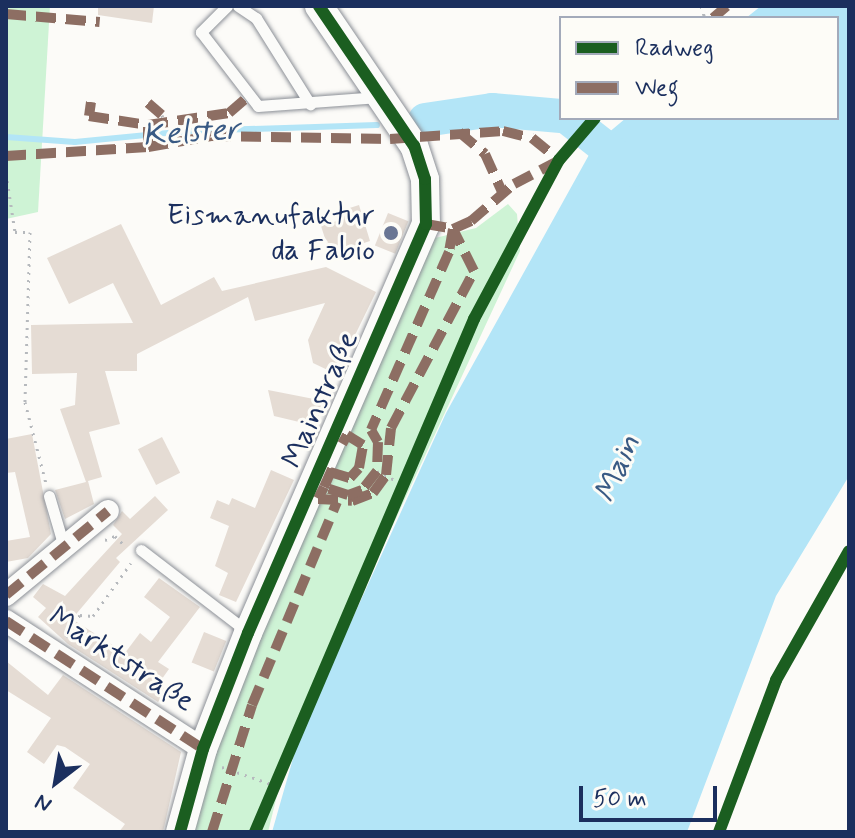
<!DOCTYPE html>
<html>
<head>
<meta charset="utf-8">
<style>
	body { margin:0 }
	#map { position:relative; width:855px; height:838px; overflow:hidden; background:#fcfbf8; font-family:Mynerve,sans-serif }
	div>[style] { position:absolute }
	.green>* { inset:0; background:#cef3d5 }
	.water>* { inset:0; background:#b3e5f7 }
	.stream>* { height:6px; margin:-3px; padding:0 3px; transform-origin:3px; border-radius:3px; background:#b3e5f7 }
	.river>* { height:34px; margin:-17px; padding:0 17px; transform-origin:17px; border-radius:17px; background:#b3e5f7 }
	.building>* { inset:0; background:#e5dcd4; transform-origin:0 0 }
	.path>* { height:3px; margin-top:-1.5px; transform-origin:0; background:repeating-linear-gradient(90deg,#b6b9bd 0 2px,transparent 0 8px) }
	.roads { filter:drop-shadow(0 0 2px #8c9097) drop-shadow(0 0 2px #8c9097) }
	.service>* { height:11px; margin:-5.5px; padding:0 5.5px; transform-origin:5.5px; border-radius:5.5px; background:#fbfbf9 }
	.minor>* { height:22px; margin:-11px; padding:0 11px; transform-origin:11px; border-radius:11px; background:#fbfbf9 }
	.tertiary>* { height:28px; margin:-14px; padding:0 14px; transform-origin:14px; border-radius:14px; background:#fbfbf9 }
	.quiet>* { height:10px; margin-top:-5px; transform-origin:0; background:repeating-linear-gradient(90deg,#8d6e63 0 20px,transparent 0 30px) }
	.cycleway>* { height:12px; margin:-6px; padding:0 6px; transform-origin:6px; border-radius:6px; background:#1b5e20 }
	.dots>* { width:22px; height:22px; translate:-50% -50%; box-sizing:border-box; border:4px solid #fdfcf7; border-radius:50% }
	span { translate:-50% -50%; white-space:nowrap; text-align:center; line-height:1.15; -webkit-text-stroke:6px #fdfcf7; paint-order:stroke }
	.poi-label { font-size:30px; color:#1b2f5e }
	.right { translate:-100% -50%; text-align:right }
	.street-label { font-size:30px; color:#1b2f5e }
	.water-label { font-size:32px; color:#395a84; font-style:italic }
	.frame { position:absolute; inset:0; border:8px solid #1b2f5e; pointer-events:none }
	.legend { position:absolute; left:559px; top:16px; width:280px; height:104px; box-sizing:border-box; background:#fdfcf7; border:2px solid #a3aaba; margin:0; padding:10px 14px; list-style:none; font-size:24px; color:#1b2f5e }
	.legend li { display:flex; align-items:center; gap:16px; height:40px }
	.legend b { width:40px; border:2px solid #a3aaba }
	.north { position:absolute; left:16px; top:742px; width:80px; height:80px; -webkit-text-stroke:6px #fdfcf7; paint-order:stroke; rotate:211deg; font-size:22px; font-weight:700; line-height:32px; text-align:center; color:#1b2f5e }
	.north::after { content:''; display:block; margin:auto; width:28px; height:36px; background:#1b2f5e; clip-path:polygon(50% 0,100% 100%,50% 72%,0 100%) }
	.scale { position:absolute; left:579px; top:786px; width:138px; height:36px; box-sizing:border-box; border:4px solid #1b2f5e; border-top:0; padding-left:10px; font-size:24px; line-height:28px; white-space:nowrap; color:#1b2f5e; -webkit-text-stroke:6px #fdfcf7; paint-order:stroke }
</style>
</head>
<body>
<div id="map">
	<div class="green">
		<i style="clip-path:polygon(6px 6px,50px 6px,38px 212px,6px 219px)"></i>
		<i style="clip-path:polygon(508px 204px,517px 214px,520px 251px,288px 751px,268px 832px,189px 832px,252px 631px,435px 238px,476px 228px)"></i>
	</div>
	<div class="water">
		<i style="clip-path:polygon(761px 6px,849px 6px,849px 476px,776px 596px,687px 832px,272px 832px,300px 734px,446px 413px,595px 144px,626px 118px,837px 118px,837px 18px,746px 18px)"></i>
	</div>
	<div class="stream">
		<i style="left:6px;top:137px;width:69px;rotate:4.1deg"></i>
		<i style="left:75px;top:142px;width:114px;rotate:-5.6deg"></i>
		<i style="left:188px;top:131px;width:189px;rotate:-1.8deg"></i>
	</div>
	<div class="river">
		<i style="left:568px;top:118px;width:84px;rotate:38.2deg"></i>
		<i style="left:425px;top:120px;width:68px;rotate:-8.5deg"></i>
		<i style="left:492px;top:110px;width:69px;rotate:5deg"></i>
	</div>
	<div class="building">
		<i style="clip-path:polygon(98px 6px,154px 6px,152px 23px,98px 15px)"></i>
		<i style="clip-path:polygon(359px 205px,370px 241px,330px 254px,321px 226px,337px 221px,334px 213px)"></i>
		<i style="left:388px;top:213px;width:22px;height:35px;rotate:22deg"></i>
		<i style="clip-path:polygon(121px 224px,161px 305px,214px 277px,222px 291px,326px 267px,376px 292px,336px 374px,313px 363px,308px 340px,325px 303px,255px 321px,248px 297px,137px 354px,137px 371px,105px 371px,120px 424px,89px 432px,102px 477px,88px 481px,94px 504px,65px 519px,55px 490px,86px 482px,60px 409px,75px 405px,77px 373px,32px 374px,31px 325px,133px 323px,113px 283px,69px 304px,47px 258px)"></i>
		<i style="clip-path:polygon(268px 390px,314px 399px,321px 405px,316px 426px,274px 416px)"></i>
		<i style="clip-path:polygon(32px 434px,51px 534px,28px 558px,6px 562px,6px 541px,30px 537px,15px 472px,6px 473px,6px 439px)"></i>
		<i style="left:162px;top:437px;width:40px;height:27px;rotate:63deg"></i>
		<i style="clip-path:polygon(271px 470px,294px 480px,236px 602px,219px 595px,228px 573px,215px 566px,229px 526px,210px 518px,217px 500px,229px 505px,232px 498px,255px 508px)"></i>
		<i style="clip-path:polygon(155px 496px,168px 510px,116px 558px,120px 562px,72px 619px,125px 653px,140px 633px,151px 642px,170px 617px,144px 597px,159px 578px,200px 607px,158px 662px,169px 669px,159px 683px,167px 690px,158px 702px,68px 644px,38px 617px,46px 608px,33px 597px,43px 584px,65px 596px,122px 534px,113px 525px,122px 511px,130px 519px)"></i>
		<i style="left:204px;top:632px;width:24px;height:33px;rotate:22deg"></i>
		<i style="clip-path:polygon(6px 661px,48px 695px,63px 675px,181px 752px,163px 832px,119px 832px,125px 824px,73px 788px,90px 764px,65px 747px,57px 745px,44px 764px,27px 752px,51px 718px,6px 690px)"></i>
	</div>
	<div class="path">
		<i style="left:701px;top:6px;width:13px;rotate:72deg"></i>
		<i style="left:162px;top:115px;width:3px;rotate:72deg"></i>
		<i style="left:6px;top:173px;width:60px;rotate:81.3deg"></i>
		<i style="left:15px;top:232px;width:15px"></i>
		<i style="left:30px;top:232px;width:170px;rotate:91.7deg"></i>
		<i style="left:25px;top:402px;width:84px;rotate:75.5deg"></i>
		<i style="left:377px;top:471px;width:25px;rotate:27deg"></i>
		<i style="left:105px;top:540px;width:11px;rotate:-22deg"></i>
		<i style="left:115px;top:536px;width:16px;rotate:45deg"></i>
		<i style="left:66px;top:637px;width:26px;rotate:-58deg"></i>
		<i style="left:80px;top:615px;width:13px;rotate:4deg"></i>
		<i style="left:93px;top:616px;width:65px;rotate:-54.4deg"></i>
		<i style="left:222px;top:767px;width:55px;rotate:19.1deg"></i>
	</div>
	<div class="roads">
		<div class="service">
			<i style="left:227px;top:6px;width:37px;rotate:135deg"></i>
			<i style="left:201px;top:32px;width:93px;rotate:52.4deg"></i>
			<i style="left:258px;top:106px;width:121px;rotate:-4.3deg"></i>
			<i style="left:238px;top:6px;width:22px;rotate:34deg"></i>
			<i style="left:256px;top:18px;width:102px;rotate:57.9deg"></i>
			<i style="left:49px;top:496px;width:53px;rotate:73.6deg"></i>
			<i style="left:141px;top:550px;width:135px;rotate:37.5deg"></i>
		</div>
		<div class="minor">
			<i style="left:6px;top:595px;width:132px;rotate:-39.5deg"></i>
			<i style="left:6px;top:621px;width:235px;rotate:33deg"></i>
		</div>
		<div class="tertiary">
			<i style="left:180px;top:832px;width:86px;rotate:-74.5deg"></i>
			<i style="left:203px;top:749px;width:124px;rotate:-68.8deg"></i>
			<i style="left:248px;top:633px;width:446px;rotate:-66.5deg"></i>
			<i style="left:426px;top:224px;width:45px;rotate:-91.3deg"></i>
			<i style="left:425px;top:179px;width:35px;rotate:-108deg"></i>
			<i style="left:414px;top:146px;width:169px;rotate:-124.2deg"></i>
		</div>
	</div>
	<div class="quiet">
		<i style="left:6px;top:14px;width:94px;rotate:4.9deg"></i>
		<i style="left:713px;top:18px;width:18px;rotate:-41deg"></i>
		<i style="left:91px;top:102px;width:14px;rotate:98deg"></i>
		<i style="left:89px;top:116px;width:60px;rotate:8.7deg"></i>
		<i style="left:148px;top:103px;width:18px;rotate:41deg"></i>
		<i style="left:459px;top:132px;width:34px;rotate:40deg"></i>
		<i style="left:485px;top:154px;width:44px;rotate:65.8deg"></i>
		<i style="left:148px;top:147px;width:22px;rotate:-90deg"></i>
		<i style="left:148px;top:125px;width:82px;rotate:-8.4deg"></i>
		<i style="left:229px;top:113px;width:23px;rotate:-41deg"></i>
		<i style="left:6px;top:156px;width:142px;rotate:-3.6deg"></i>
		<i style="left:148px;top:147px;width:64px;rotate:-9.9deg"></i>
		<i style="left:211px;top:136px;width:179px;rotate:1deg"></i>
		<i style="left:390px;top:139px;width:113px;rotate:-4deg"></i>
		<i style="left:503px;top:131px;width:30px;rotate:14deg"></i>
		<i style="left:532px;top:138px;width:35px;rotate:39deg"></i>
		<i style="left:426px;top:224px;width:27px;rotate:10deg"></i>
		<i style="left:453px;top:229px;width:20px;rotate:-24deg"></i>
		<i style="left:471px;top:221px;width:57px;rotate:-40.7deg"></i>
		<i style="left:514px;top:184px;width:47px;rotate:-27.6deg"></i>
		<i style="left:330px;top:472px;width:21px;rotate:17deg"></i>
		<i style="left:350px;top:478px;width:13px;rotate:-48deg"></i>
		<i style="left:359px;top:468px;width:23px;rotate:-80deg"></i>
		<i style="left:363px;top:445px;width:19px;rotate:-148deg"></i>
		<i style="left:347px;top:435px;width:10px;rotate:119deg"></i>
		<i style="left:324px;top:487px;width:13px;rotate:117deg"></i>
		<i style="left:318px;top:499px;width:34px;rotate:3deg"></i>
		<i style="left:352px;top:501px;width:22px;rotate:-21deg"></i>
		<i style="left:373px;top:493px;width:22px;rotate:-54deg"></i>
		<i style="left:386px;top:475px;width:47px;rotate:-83.9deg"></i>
		<i style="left:391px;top:428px;width:178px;rotate:-62.1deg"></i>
		<i style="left:474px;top:271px;width:47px;rotate:-116.6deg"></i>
		<i style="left:453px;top:229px;width:23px;rotate:100deg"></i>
		<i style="left:449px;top:252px;width:194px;rotate:113.7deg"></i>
		<i style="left:371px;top:430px;width:14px;rotate:60deg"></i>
		<i style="left:378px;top:442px;width:29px;rotate:92deg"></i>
		<i style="left:377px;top:471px;width:24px;rotate:128deg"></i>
		<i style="left:362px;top:490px;width:15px;rotate:160deg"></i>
		<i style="left:348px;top:495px;width:25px;rotate:-162deg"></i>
		<i style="left:324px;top:487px;width:20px;rotate:-66deg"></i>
		<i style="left:6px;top:595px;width:132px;rotate:-39.5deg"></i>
		<i style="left:6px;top:621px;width:235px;rotate:33deg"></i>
		<i style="left:212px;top:832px;width:133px;rotate:-72.5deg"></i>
		<i style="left:252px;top:705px;width:220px;rotate:-67.3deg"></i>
	</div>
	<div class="cycleway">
		<i style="left:180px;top:832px;width:86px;rotate:-74.5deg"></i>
		<i style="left:203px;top:749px;width:124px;rotate:-68.8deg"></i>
		<i style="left:248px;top:633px;width:446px;rotate:-66.5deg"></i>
		<i style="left:426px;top:224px;width:45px;rotate:-91.3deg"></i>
		<i style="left:425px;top:179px;width:35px;rotate:-108deg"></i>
		<i style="left:414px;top:146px;width:169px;rotate:-124.2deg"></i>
		<i style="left:255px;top:832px;width:558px;rotate:-66.88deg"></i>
		<i style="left:474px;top:319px;width:180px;rotate:-61.9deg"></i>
		<i style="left:559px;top:160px;width:55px;rotate:-49.4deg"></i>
		<i style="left:719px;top:832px;width:162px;rotate:-69.4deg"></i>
		<i style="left:776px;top:680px;width:148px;rotate:-60.5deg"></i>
	</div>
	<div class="dots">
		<i style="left:391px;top:233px;background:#6a7694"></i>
	</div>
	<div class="poi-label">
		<span class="right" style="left:375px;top:233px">Eismanufaktur<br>da Fabio</span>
	</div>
	<div class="street-label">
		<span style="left:321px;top:400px;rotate:-66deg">Mainstraße</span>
		<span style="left:121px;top:660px;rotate:33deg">Marktstraße</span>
	</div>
	<div class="water-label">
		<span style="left:191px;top:133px;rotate:-4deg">Kelster</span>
		<span style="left:618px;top:469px;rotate:-66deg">Main</span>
	</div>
	<div class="frame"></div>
	<ul class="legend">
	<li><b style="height:10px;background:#1b5e20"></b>Radweg</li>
	<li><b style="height:10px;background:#8d6e63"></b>Weg</li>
	</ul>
	<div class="north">N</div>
	<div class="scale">50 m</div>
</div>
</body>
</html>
